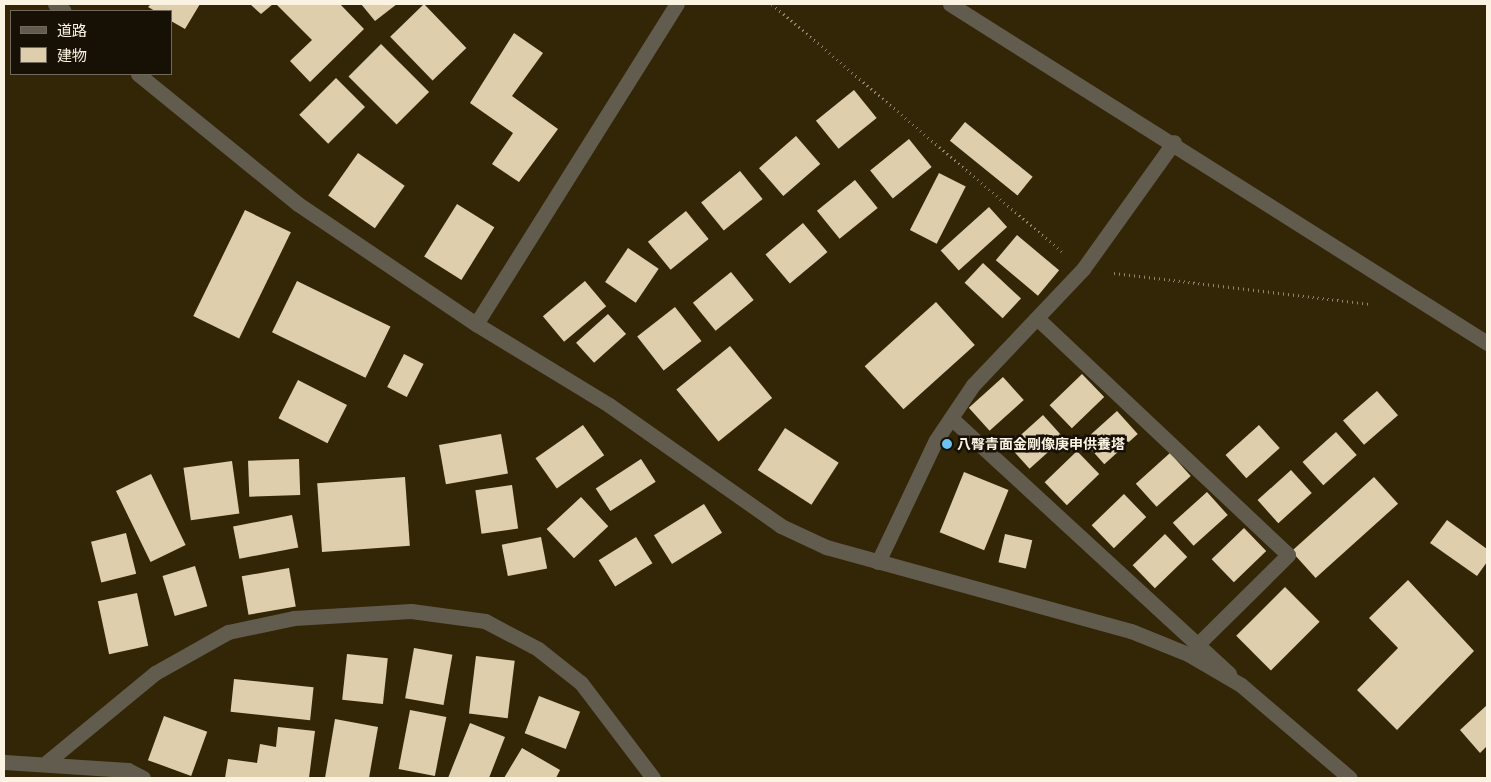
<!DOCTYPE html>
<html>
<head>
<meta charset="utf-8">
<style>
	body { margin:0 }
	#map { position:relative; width:1491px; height:782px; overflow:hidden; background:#332607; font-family:"DM Sans","Noto Sans JP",sans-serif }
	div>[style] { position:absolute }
	.building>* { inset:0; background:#dfceac; transform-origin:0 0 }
	.path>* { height:3px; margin-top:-1.5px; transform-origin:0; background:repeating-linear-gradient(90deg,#91866d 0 1px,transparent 0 5px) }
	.service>* { height:15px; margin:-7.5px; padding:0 7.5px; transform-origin:7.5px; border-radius:7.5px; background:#625c4f }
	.minor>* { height:15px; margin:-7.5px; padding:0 7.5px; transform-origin:7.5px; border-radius:7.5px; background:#625c4f }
	.tertiary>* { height:15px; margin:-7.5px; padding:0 7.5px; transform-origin:7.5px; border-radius:7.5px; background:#625c4f }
	.dots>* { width:14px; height:14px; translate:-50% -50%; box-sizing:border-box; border:2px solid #161005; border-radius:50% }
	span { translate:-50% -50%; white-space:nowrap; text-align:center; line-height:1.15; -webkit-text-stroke:5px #161005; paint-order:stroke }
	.poi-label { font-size:14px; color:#fbf3e1; font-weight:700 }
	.left { translate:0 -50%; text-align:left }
	.frame { position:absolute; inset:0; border:5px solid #fbf3e1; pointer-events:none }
	.legend { position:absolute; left:10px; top:10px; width:162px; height:65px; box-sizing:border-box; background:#161005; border:1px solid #726b5d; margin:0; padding:6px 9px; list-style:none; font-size:15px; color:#fbf3e1 }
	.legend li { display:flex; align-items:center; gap:10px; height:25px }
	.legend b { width:25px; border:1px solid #726b5d }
</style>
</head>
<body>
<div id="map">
	<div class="building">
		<i style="clip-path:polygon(151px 4px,200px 4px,185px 29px,171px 21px,171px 11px,155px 11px,148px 7px)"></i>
		<i style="clip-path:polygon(250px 4px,273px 4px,261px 14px)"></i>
		<i style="clip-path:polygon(276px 4px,340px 4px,364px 29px,310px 82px,290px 61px,312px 40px)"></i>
		<i style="clip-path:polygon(361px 4px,397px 4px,375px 21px)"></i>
		<i style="left:424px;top:4px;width:61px;height:47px;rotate:46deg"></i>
		<i style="clip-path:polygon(514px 33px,543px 53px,512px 96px,558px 129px,519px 182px,492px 164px,513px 133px,470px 103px)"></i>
		<i style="left:381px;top:44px;width:68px;height:46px;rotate:45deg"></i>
		<i style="left:336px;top:78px;width:41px;height:52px;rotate:45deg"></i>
		<i style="left:854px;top:90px;width:36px;height:49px;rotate:51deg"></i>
		<i style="left:965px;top:122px;width:87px;height:24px;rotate:39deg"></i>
		<i style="left:796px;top:136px;width:37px;height:49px;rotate:49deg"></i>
		<i style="left:909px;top:139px;width:36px;height:50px;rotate:51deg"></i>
		<i style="left:358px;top:153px;width:57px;height:52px;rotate:35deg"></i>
		<i style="left:740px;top:171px;width:36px;height:50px;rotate:51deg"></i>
		<i style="left:939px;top:173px;width:30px;height:64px;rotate:27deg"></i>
		<i style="left:855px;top:180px;width:36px;height:49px;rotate:51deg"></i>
		<i style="left:457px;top:204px;width:44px;height:62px;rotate:32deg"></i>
		<i style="left:989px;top:207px;width:27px;height:65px;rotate:48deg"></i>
		<i style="left:245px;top:210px;width:51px;height:118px;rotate:26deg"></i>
		<i style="left:686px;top:211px;width:36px;height:49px;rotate:51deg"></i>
		<i style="left:803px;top:223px;width:38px;height:49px;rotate:50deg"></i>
		<i style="left:1017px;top:235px;width:55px;height:33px;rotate:40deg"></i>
		<i style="left:628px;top:248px;width:37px;height:41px;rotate:34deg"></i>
		<i style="left:983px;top:263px;width:52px;height:27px;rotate:43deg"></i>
		<i style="left:731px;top:272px;width:36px;height:49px;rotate:51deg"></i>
		<i style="left:297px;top:281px;width:104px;height:57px;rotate:26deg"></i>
		<i style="left:585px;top:281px;width:33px;height:55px;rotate:50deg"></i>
		<i style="left:936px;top:302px;width:58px;height:96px;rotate:48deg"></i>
		<i style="left:675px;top:307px;width:43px;height:48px;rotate:52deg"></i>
		<i style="left:608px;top:314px;width:27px;height:43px;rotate:48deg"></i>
		<i style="left:730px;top:346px;width:67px;height:69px;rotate:51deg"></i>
		<i style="left:404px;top:354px;width:22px;height:37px;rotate:27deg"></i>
		<i style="left:1082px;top:374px;width:32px;height:45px;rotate:46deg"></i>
		<i style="left:1003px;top:377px;width:31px;height:46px;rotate:48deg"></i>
		<i style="left:298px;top:380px;width:55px;height:43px;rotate:27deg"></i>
		<i style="left:1377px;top:391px;width:32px;height:45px;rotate:49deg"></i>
		<i style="left:1117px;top:411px;width:31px;height:45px;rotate:48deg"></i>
		<i style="left:1043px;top:415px;width:31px;height:46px;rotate:48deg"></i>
		<i style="left:583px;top:425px;width:37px;height:58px;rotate:55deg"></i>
		<i style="left:1259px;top:425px;width:31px;height:45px;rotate:48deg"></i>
		<i style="left:785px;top:428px;width:64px;height:50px;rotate:33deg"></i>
		<i style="left:1336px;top:432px;width:31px;height:45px;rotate:48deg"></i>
		<i style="left:501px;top:434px;width:40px;height:63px;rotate:80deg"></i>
		<i style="left:1077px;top:451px;width:32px;height:45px;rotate:46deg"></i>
		<i style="left:1170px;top:453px;width:31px;height:46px;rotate:48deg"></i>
		<i style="left:299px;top:459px;width:36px;height:51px;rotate:88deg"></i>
		<i style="left:641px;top:459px;width:27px;height:54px;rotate:57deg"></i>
		<i style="left:232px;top:461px;width:53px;height:49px;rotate:82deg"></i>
		<i style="left:1291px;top:470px;width:31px;height:45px;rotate:48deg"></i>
		<i style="left:964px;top:472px;width:48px;height:65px;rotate:22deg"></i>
		<i style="left:151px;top:474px;width:79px;height:39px;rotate:64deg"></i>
		<i style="left:405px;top:477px;width:69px;height:88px;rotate:86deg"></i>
		<i style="left:1374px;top:477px;width:36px;height:111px;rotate:48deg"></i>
		<i style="left:512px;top:485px;width:44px;height:37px;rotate:82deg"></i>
		<i style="left:1207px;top:492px;width:31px;height:46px;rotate:48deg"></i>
		<i style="left:1124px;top:494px;width:32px;height:45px;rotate:46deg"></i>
		<i style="left:581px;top:497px;width:40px;height:47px;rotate:47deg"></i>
		<i style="left:704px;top:504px;width:34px;height:59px;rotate:58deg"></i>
		<i style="left:292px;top:515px;width:33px;height:60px;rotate:79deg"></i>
		<i style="clip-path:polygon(1447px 520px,1487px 549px,1487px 562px,1477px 576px,1430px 543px)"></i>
		<i style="left:1244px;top:528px;width:32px;height:45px;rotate:46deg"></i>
		<i style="left:126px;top:533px;width:42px;height:36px;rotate:76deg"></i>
		<i style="left:1005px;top:534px;width:28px;height:29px;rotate:13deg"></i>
		<i style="left:1165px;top:534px;width:32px;height:45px;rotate:46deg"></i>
		<i style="left:541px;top:537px;width:32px;height:40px;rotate:79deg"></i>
		<i style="left:636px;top:537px;width:31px;height:44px;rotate:58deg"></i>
		<i style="left:195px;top:566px;width:42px;height:34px;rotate:73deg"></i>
		<i style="left:289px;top:568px;width:39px;height:48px;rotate:80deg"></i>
		<i style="clip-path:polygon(1408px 580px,1474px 651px,1397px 730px,1357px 690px,1398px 648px,1369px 618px)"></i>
		<i style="left:1285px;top:587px;width:49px;height:69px;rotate:45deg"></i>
		<i style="left:137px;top:593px;width:54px;height:40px;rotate:78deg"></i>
		<i style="left:414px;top:648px;width:39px;height:51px;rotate:10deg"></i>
		<i style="left:347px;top:654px;width:41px;height:46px;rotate:6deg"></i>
		<i style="left:476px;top:656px;width:39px;height:58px;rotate:7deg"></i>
		<i style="left:234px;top:679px;width:80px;height:33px;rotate:6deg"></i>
		<i style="left:539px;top:696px;width:44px;height:40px;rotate:21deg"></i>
		<i style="clip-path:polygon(1487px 705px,1487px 746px,1480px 753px,1460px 730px)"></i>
		<i style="left:410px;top:710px;width:37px;height:60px;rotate:11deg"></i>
		<i style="left:164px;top:716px;width:46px;height:47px;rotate:20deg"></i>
		<i style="clip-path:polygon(335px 719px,378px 727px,369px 778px,325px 778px)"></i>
		<i style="clip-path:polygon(470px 723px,505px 737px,489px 778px,448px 778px)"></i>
		<i style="clip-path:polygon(278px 727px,315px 731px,309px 778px,225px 778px,228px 759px,257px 763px,260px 744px,276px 747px)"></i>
		<i style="clip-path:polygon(522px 748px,560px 770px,556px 778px,504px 778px)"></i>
	</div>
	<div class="path">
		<i style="left:772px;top:4px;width:382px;rotate:40.5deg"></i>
		<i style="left:1114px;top:273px;width:259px;rotate:6.9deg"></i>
	</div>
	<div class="service">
		<i style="left:1039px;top:320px;width:342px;rotate:43.3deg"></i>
		<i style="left:1288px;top:555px;width:128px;rotate:135.3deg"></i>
		<i style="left:951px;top:418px;width:378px;rotate:42.6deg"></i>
		<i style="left:47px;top:762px;width:140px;rotate:-39.5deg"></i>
		<i style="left:155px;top:673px;width:84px;rotate:-29.3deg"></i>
		<i style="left:228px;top:632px;width:67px;rotate:-12deg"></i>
		<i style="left:294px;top:618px;width:117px;rotate:-3.4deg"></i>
		<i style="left:411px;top:611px;width:75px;rotate:7.7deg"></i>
		<i style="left:485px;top:621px;width:60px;rotate:27.8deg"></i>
		<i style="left:538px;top:649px;width:55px;rotate:38.3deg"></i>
		<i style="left:581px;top:683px;width:119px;rotate:52.8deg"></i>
	</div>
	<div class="minor">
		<i style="left:950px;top:4px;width:635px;rotate:32.26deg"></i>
		<i style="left:476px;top:324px;width:378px;rotate:-57.9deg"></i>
		<i style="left:878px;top:562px;width:135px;rotate:-64.6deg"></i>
		<i style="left:936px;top:440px;width:66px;rotate:-56.1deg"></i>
		<i style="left:973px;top:385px;width:160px;rotate:-46.5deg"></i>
		<i style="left:1083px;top:269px;width:156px;rotate:-54.4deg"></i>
		<i style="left:4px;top:762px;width:124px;rotate:3.7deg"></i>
		<i style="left:128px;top:770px;width:17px;rotate:28deg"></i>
	</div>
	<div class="tertiary">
		<i style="left:55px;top:4px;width:11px;rotate:38deg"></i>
		<i style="left:138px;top:74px;width:206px;rotate:39.1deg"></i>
		<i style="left:298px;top:204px;width:215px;rotate:34deg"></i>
		<i style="left:476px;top:324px;width:156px;rotate:31.3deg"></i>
		<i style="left:609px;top:405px;width:210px;rotate:35.1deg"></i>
		<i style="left:781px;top:526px;width:50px;rotate:25deg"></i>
		<i style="left:826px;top:547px;width:316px;rotate:15.4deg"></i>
		<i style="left:1131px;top:631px;width:61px;rotate:22deg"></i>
		<i style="left:1188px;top:654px;width:61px;rotate:30.3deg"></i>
		<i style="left:1241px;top:685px;width:143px;rotate:40.5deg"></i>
	</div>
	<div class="dots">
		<i style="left:947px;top:444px;background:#6cc2f3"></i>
	</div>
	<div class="poi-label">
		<span class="left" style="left:957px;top:444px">八臀青面金剛像庚申供養塔</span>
	</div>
	<div class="frame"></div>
	<ul class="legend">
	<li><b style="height:6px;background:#625c4f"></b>道路</li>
	<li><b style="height:14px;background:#dfceac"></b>建物</li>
	</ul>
</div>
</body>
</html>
